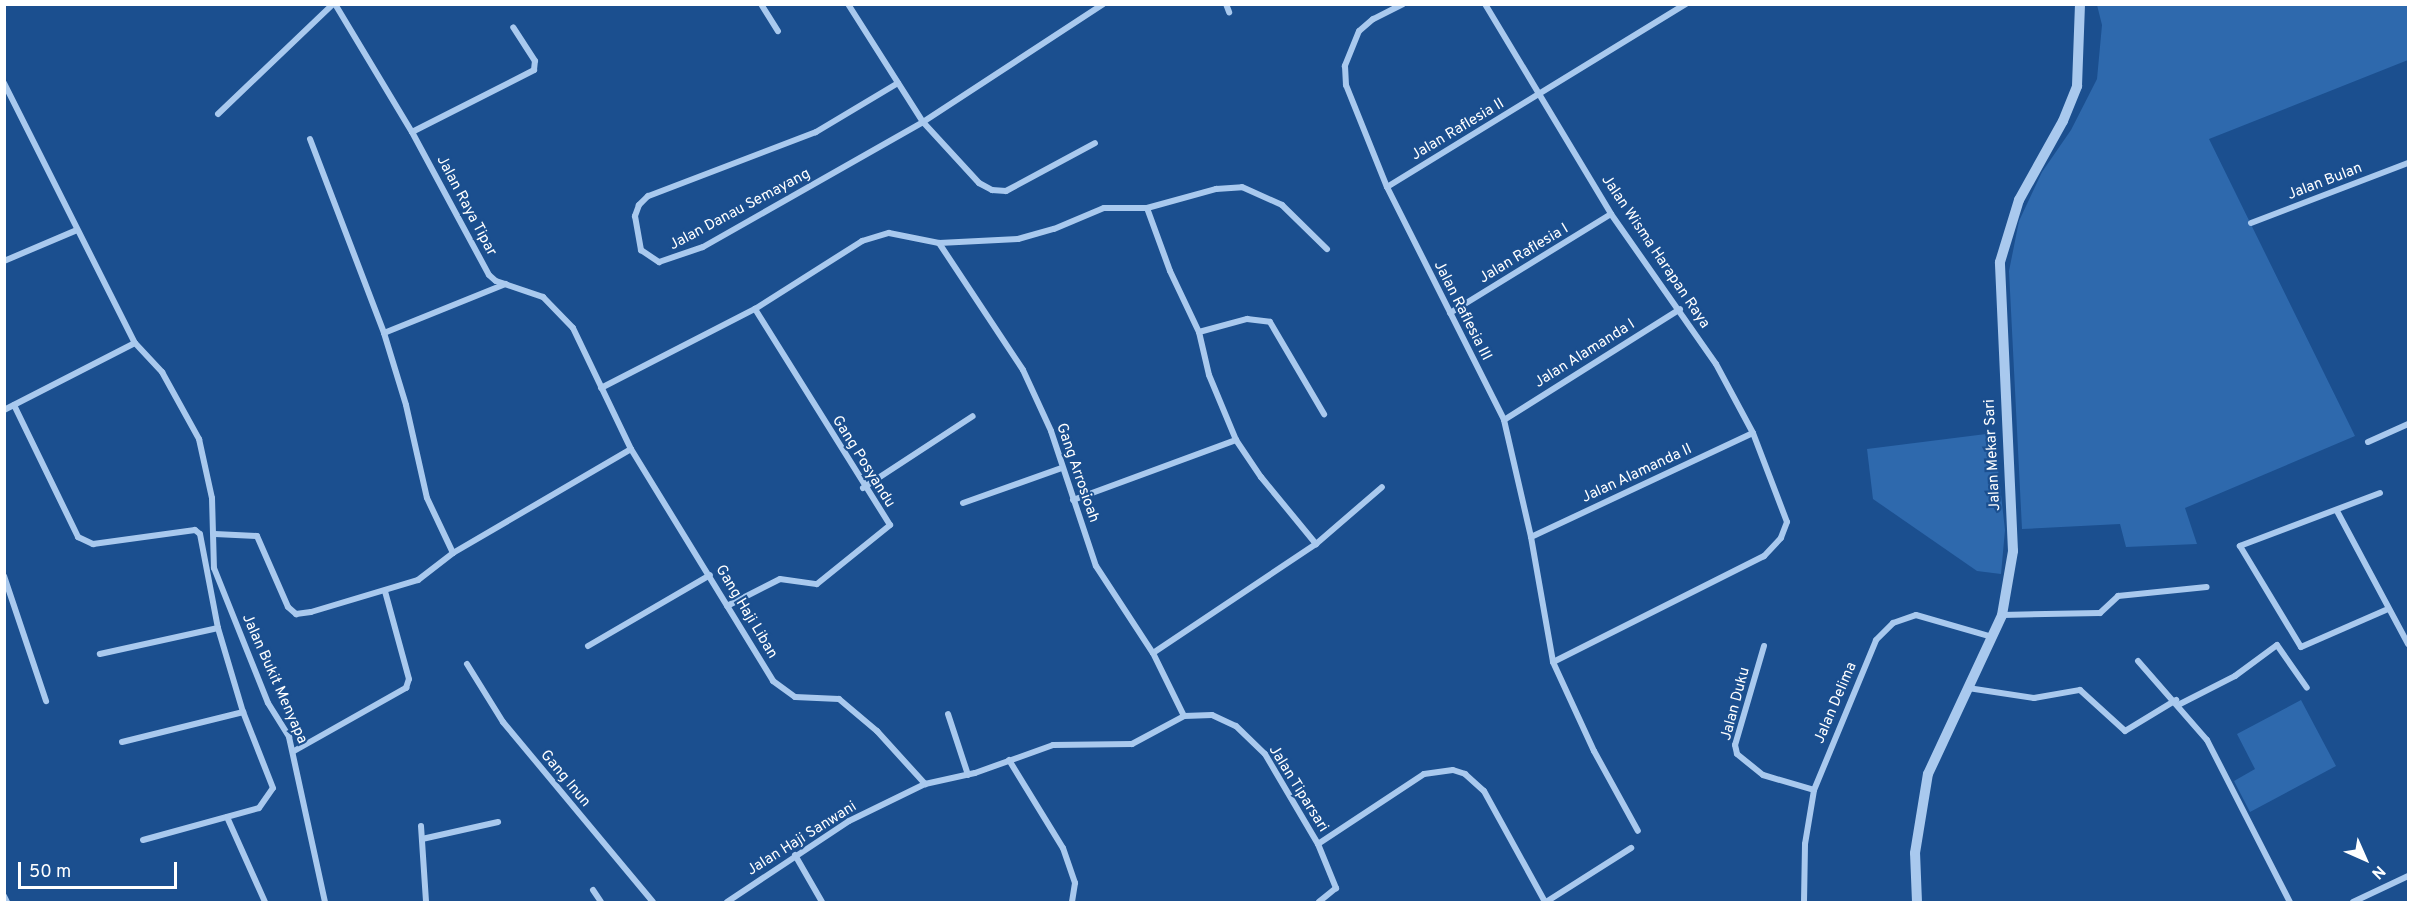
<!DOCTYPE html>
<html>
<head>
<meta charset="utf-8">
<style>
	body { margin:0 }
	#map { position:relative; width:2413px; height:907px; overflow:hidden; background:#1b4f8f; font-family:Overpass,sans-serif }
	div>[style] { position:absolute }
	.green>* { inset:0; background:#2e69ad }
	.minor>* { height:6px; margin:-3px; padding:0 3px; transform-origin:3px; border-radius:3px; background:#a9c9ee }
	.tertiary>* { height:10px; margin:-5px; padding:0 5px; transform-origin:5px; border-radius:5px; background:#a9c9ee }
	span { translate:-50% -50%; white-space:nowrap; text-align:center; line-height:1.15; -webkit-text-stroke:4.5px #1b4f8f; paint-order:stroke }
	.street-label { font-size:15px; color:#fff }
	.frame { position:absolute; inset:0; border:6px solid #fff; pointer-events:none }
	.north { position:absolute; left:2335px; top:829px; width:60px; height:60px; -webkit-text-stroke:4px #1b4f8f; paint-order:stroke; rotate:135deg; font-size:16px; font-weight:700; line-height:24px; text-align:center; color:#fff }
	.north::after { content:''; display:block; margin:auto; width:21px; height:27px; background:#fff; clip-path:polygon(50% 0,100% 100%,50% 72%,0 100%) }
	.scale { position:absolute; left:18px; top:862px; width:159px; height:27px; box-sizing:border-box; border:3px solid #fff; border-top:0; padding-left:8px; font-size:18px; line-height:21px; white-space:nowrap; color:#fff; -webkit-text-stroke:4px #1b4f8f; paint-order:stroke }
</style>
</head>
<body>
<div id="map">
	<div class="green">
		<i style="clip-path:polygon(2097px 5px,2408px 5px,2408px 60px,2209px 139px,2355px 436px,2185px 508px,2197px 544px,2126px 547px,2120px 524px,2022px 529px,2009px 271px,2019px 221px,2042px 172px,2071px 130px,2097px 79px,2102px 25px)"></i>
		<i style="clip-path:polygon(1994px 433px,2005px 530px,2001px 574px,1977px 571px,1873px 499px,1867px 449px)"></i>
		<i style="clip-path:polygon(2301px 700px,2336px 766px,2250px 812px,2234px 781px,2255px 769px,2237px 734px)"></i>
	</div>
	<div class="minor">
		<i style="left:335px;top:4px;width:149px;rotate:59deg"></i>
		<i style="left:412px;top:132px;width:162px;rotate:61.7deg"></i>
		<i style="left:489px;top:275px;width:9px;rotate:41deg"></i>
		<i style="left:496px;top:281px;width:50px;rotate:18.8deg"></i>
		<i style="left:543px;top:297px;width:43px;rotate:45.9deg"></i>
		<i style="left:573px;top:328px;width:134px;rotate:64.4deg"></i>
		<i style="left:631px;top:449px;width:272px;rotate:58.5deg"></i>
		<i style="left:773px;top:681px;width:27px;rotate:36deg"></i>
		<i style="left:795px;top:697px;width:44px;rotate:2.6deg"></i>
		<i style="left:839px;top:699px;width:50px;rotate:40.1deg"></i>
		<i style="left:877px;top:731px;width:72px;rotate:47.8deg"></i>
		<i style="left:761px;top:4px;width:32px;rotate:58deg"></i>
		<i style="left:848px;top:4px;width:140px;rotate:57.6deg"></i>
		<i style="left:923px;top:122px;width:83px;rotate:47.4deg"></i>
		<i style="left:979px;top:183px;width:15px;rotate:28deg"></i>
		<i style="left:992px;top:190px;width:14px;rotate:4deg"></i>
		<i style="left:1006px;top:191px;width:101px;rotate:-28.3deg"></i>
		<i style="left:1226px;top:4px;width:9px;rotate:69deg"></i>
		<i style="left:1403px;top:4px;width:34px;rotate:153deg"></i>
		<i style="left:1373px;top:19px;width:18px;rotate:139deg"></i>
		<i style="left:1359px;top:31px;width:38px;rotate:112deg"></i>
		<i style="left:1345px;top:66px;width:19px;rotate:87deg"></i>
		<i style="left:1346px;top:85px;width:110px;rotate:68.1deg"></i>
		<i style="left:1387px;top:187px;width:261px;rotate:63.3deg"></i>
		<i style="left:1504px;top:420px;width:120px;rotate:77deg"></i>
		<i style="left:1531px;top:537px;width:127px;rotate:80deg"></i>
		<i style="left:1553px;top:662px;width:98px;rotate:65.3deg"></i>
		<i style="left:1594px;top:751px;width:91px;rotate:61.2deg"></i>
		<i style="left:1485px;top:4px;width:245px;rotate:59deg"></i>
		<i style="left:1611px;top:214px;width:183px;rotate:55deg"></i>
		<i style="left:1716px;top:364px;width:78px;rotate:61.8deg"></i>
		<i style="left:1753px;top:433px;width:95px;rotate:69.1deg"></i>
		<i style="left:1787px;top:522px;width:17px;rotate:111deg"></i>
		<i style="left:1781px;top:538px;width:25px;rotate:133deg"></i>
		<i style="left:1764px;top:556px;width:236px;rotate:153.3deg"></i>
		<i style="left:4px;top:83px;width:291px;rotate:63.3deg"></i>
		<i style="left:135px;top:343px;width:40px;rotate:47deg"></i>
		<i style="left:162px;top:372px;width:77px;rotate:61.1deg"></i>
		<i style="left:199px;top:439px;width:60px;rotate:77.6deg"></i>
		<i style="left:212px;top:498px;width:70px;rotate:88.4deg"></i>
		<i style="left:214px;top:568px;width:145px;rotate:68.2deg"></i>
		<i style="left:268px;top:703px;width:40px;rotate:58deg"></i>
		<i style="left:289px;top:737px;width:169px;rotate:77.7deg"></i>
		<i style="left:898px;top:83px;width:96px;rotate:149.1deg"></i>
		<i style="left:816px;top:132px;width:180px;rotate:159.1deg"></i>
		<i style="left:648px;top:196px;width:13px;rotate:135deg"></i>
		<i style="left:639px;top:205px;width:12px;rotate:110deg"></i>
		<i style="left:635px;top:216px;width:35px;rotate:80deg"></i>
		<i style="left:641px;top:250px;width:22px;rotate:34deg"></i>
		<i style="left:659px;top:262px;width:46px;rotate:-18.8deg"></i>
		<i style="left:703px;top:247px;width:253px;rotate:-29.6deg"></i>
		<i style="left:923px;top:122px;width:215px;rotate:-33.2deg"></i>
		<i style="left:218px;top:114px;width:159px;rotate:-43.7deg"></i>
		<i style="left:412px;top:132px;width:137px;rotate:-26.9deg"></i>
		<i style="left:534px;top:70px;width:9px;rotate:-84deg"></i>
		<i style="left:535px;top:61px;width:40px;rotate:-122.9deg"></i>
		<i style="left:310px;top:139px;width:208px;rotate:69.1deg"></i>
		<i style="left:384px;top:333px;width:75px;rotate:73deg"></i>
		<i style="left:406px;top:405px;width:95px;rotate:77.3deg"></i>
		<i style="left:427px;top:498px;width:61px;rotate:64.7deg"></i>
		<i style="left:1387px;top:187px;width:351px;rotate:-31.5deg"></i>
		<i style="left:1147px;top:208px;width:67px;rotate:69.9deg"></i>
		<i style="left:1170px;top:271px;width:68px;rotate:64.6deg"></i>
		<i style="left:1199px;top:332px;width:44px;rotate:76.9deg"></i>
		<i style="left:1209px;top:375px;width:70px;rotate:67.4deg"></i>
		<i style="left:1236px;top:440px;width:45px;rotate:56deg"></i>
		<i style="left:1261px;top:477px;width:87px;rotate:50.6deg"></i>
		<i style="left:1316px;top:544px;width:87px;rotate:-40.8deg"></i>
		<i style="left:2251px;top:223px;width:168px;rotate:-20.9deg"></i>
		<i style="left:939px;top:243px;width:152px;rotate:56.5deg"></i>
		<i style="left:1023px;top:370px;width:67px;rotate:65.3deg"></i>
		<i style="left:1051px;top:431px;width:142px;rotate:71.6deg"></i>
		<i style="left:1096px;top:566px;width:104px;rotate:56.8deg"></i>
		<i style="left:1153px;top:653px;width:70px;rotate:63.8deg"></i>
		<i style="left:4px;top:261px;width:79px;rotate:-23deg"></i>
		<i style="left:1450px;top:313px;width:189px;rotate:-31.6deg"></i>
		<i style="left:1199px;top:332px;width:50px;rotate:-15.2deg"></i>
		<i style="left:1247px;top:319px;width:23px;rotate:7deg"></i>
		<i style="left:1270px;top:322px;width:107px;rotate:59.6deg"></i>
		<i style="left:384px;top:333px;width:131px;rotate:-22deg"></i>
		<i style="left:601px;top:388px;width:173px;rotate:-27.2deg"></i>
		<i style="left:755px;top:309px;width:127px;rotate:-32.4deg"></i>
		<i style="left:862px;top:241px;width:28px;rotate:-17deg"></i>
		<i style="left:889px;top:233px;width:51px;rotate:11.3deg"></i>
		<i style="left:939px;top:243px;width:79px;rotate:-2.9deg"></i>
		<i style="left:1018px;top:239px;width:37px;rotate:-16deg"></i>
		<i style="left:1054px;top:229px;width:54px;rotate:-22.8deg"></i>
		<i style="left:1104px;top:208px;width:43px"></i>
		<i style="left:1147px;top:208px;width:72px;rotate:-15.4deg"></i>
		<i style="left:1216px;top:189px;width:26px;rotate:-4deg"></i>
		<i style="left:1242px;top:187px;width:44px;rotate:24.2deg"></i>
		<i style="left:1282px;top:205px;width:63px;rotate:44.4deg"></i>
		<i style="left:14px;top:405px;width:147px;rotate:64.1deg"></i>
		<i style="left:78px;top:537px;width:17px;rotate:25deg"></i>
		<i style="left:93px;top:544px;width:103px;rotate:-7.8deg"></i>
		<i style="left:195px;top:530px;width:6px;rotate:39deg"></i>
		<i style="left:200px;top:534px;width:96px;rotate:79.2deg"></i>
		<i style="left:218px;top:628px;width:121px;rotate:167.6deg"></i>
		<i style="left:4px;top:410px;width:147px;rotate:-27.1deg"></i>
		<i style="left:1504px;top:420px;width:208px;rotate:-32.2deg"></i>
		<i style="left:2368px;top:442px;width:44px;rotate:-24.2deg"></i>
		<i style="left:863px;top:488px;width:131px;rotate:-33.2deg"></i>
		<i style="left:2380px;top:493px;width:150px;rotate:159.3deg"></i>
		<i style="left:2240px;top:546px;width:118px;rotate:58.9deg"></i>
		<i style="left:2301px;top:647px;width:95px;rotate:-23.6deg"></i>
		<i style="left:1073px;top:500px;width:174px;rotate:-20.2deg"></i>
		<i style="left:963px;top:503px;width:105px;rotate:-19.5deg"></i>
		<i style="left:2337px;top:511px;width:151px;rotate:61.9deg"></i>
		<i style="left:215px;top:534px;width:42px;rotate:2.7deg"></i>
		<i style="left:257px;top:536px;width:77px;rotate:66.4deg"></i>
		<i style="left:288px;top:607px;width:11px;rotate:41deg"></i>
		<i style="left:296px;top:614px;width:15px;rotate:-8deg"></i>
		<i style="left:311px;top:612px;width:112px;rotate:-16.7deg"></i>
		<i style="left:418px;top:580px;width:44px;rotate:-37.6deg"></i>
		<i style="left:453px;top:553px;width:206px;rotate:-30.3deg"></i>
		<i style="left:1531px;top:537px;width:245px;rotate:-25.1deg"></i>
		<i style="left:4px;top:576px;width:132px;rotate:71.4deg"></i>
		<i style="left:727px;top:606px;width:59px;rotate:-27deg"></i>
		<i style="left:780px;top:579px;width:37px;rotate:8deg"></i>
		<i style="left:817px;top:584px;width:94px;rotate:-38.9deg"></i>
		<i style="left:890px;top:525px;width:255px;rotate:-122deg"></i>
		<i style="left:2002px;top:615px;width:98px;rotate:-1.2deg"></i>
		<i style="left:2100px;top:613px;width:25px;rotate:-43deg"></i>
		<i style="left:2118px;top:596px;width:89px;rotate:-5.8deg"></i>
		<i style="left:588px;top:646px;width:141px;rotate:-30.2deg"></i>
		<i style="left:1764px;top:646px;width:103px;rotate:106.3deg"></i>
		<i style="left:1735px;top:745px;width:9px;rotate:77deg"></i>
		<i style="left:1737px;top:754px;width:33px;rotate:39deg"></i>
		<i style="left:1763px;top:775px;width:53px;rotate:16.4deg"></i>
		<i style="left:1153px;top:653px;width:196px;rotate:-33.8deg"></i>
		<i style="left:2138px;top:661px;width:105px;rotate:48.9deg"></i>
		<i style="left:2207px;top:740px;width:182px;rotate:62.9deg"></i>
		<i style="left:467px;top:664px;width:68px;rotate:58.2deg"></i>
		<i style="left:503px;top:722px;width:234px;rotate:50.2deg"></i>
		<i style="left:1968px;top:688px;width:67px;rotate:8.6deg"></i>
		<i style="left:2034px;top:698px;width:47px;rotate:-9.9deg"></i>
		<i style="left:2080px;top:690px;width:61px;rotate:42.3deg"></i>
		<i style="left:2125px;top:731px;width:60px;rotate:-31.3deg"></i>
		<i style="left:2180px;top:704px;width:62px;rotate:-27deg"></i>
		<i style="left:2235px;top:676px;width:52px;rotate:-36.4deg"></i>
		<i style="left:2277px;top:645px;width:52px;rotate:55.1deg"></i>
		<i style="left:948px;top:714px;width:64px;rotate:71.8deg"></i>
		<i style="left:122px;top:742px;width:125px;rotate:-13.9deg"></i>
		<i style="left:243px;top:712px;width:88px;rotate:-106.6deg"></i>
		<i style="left:294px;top:751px;width:129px;rotate:-29.4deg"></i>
		<i style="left:406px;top:688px;width:9px;rotate:-72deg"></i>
		<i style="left:409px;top:679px;width:91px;rotate:-105.3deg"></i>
		<i style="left:1009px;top:760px;width:103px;rotate:58.5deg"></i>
		<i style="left:1063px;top:848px;width:37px;rotate:71deg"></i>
		<i style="left:1075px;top:883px;width:19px;rotate:99deg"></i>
		<i style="left:227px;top:817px;width:93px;rotate:65.9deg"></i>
		<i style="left:421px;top:826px;width:76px;rotate:86.2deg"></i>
		<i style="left:422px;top:839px;width:78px;rotate:-12.6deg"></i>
		<i style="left:143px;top:840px;width:120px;rotate:-15.4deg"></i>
		<i style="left:259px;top:808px;width:24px;rotate:-55deg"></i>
		<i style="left:273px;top:788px;width:82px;rotate:-111.5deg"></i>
		<i style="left:1318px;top:844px;width:48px;rotate:67.8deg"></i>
		<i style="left:1336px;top:888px;width:22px;rotate:141deg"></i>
		<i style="left:795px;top:855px;width:54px;rotate:60.1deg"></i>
		<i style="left:593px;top:890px;width:14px;rotate:56deg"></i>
		<i style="left:4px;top:896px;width:7px;rotate:63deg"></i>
		<i style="left:727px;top:902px;width:146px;rotate:-33.6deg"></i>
		<i style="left:849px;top:821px;width:85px;rotate:-26deg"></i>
		<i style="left:925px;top:784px;width:51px;rotate:-12.4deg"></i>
		<i style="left:975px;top:773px;width:83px;rotate:-19.7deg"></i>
		<i style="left:1053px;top:745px;width:79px;rotate:-0.7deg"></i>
		<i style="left:1132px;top:744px;width:59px;rotate:-28.3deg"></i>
		<i style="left:1184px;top:716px;width:28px;rotate:-2deg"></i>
		<i style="left:1212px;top:715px;width:26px;rotate:25deg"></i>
		<i style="left:1236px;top:726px;width:40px;rotate:44deg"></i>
		<i style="left:1265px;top:754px;width:104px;rotate:59.5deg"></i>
		<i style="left:1318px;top:844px;width:127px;rotate:-33.4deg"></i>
		<i style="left:1424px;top:774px;width:29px;rotate:-8deg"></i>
		<i style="left:1453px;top:770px;width:13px;rotate:18deg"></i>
		<i style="left:1465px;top:774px;width:25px;rotate:42deg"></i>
		<i style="left:1484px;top:791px;width:127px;rotate:61.2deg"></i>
		<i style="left:1546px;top:902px;width:101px;rotate:-32.4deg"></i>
		<i style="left:1804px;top:902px;width:58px;rotate:-89deg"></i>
		<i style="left:1805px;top:844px;width:55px;rotate:-80.5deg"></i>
		<i style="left:1814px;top:790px;width:162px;rotate:-67.5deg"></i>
		<i style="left:1876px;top:640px;width:24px;rotate:-45deg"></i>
		<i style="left:1893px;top:623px;width:24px;rotate:-19deg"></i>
		<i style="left:1916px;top:615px;width:79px;rotate:16.1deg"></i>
		<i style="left:2353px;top:902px;width:61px;rotate:-25.3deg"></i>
	</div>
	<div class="tertiary">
		<i style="left:1917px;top:902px;width:49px;rotate:-92.3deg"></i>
		<i style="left:1915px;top:853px;width:80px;rotate:-80.7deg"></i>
		<i style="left:1928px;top:774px;width:175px;rotate:-65deg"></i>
		<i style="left:2002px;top:615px;width:65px;rotate:-80.2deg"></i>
		<i style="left:2013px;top:551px;width:289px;rotate:-92.6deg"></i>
		<i style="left:2000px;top:262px;width:65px;rotate:-73deg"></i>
		<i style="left:2019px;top:200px;width:90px;rotate:-60.9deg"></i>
		<i style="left:2063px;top:121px;width:38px;rotate:-68deg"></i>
		<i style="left:2077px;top:86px;width:82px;rotate:-87.9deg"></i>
	</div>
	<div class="street-label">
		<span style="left:1458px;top:130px;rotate:-31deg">Jalan Raflesia II</span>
		<span style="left:2325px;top:182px;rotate:-21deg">Jalan Bulan</span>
		<span style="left:466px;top:206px;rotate:62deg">Jalan Raya Tipar</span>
		<span style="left:740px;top:210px;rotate:-28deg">Jalan Danau Semayang</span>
		<span style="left:1655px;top:252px;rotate:56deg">Jalan Wisma Harapan Raya</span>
		<span style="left:1524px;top:254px;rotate:-31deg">Jalan Raflesia I</span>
		<span style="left:1462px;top:311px;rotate:63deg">Jalan Raflesia III</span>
		<span style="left:1585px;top:354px;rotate:-32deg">Jalan Alamanda I</span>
		<span style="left:1993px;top:455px;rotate:-93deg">Jalan Mekar Sari</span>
		<span style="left:863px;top:462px;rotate:58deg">Gang Posyandu</span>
		<span style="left:1077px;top:473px;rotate:71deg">Gang Arrosioah</span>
		<span style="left:1637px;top:474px;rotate:-25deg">Jalan Alamanda II</span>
		<span style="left:746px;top:612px;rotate:59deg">Gang Haji Liban</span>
		<span style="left:274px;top:679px;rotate:66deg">Jalan Bukit Menyapa</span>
		<span style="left:1836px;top:703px;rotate:-67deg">Jalan Delima</span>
		<span style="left:1736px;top:704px;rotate:-75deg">Jalan Duku</span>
		<span style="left:565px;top:779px;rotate:50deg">Gang Inun</span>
		<span style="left:1298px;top:789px;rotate:58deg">Jalan Tiparsari</span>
		<span style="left:802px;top:839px;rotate:-32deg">Jalan Haji Sanwani</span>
	</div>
	<div class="frame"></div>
	<div class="north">N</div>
	<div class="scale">50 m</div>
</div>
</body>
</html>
